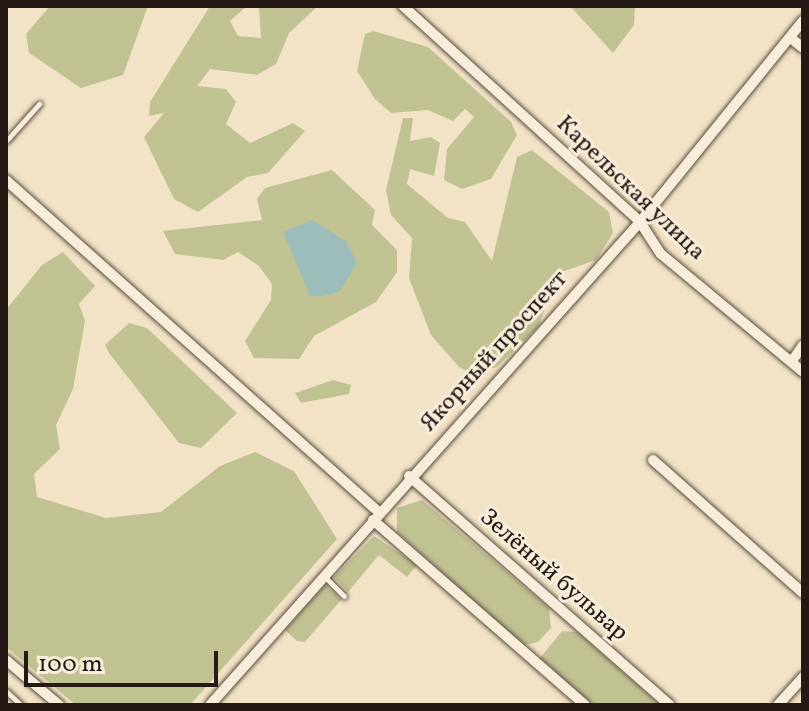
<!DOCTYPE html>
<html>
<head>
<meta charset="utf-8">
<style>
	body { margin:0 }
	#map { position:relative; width:809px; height:711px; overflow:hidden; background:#f3e3c6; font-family:Vollkorn,serif }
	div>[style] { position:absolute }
	.green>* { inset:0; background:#c0c292 }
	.water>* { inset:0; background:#9cbdb9 }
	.roads { filter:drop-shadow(0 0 2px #584c41) drop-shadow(0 0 2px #584c41) }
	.lane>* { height:5px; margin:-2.5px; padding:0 2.5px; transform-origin:2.5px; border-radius:2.5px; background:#f7edda }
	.street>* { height:10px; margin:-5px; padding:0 5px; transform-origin:5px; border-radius:5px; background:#f7edda }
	span { translate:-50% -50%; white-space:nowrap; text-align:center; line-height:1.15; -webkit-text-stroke:6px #f7edda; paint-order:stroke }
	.street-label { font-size:24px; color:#251915 }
	.frame { position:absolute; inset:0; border:8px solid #251915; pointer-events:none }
	.scale { position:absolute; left:24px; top:651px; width:194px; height:36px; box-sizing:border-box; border:4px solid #251915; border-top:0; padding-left:10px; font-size:24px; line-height:28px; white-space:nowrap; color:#251915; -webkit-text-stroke:6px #f7edda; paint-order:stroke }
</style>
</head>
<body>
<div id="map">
	<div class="green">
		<i style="clip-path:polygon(50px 6px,148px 6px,123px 75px,81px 88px,29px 53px,26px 34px)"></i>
		<i style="clip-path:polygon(210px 6px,247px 6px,230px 21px,238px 36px,261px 38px,259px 6px,318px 6px,289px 33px,276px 64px,257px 75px,210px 69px,197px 86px,226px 89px,236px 102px,226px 124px,250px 143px,293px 123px,305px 131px,268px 173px,247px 177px,198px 212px,174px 199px,144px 137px,164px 113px,149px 116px,150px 102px)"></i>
		<i style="clip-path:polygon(570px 6px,635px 6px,634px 25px,613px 53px)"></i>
		<i style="clip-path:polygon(373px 31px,428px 47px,511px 122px,517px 135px,491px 179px,462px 189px,444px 180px,447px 149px,474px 117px,465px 109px,453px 121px,428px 110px,391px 113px,375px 99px,357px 71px,365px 34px)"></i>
		<i style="clip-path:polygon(403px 118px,413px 118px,410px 141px,431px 137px,440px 143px,434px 176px,410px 169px,407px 184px,448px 218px,465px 222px,492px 261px,517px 157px,532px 150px,609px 212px,613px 233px,596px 260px,559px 273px,538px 327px,497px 367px,473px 374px,459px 367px,431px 335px,409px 278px,412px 238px,391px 215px,386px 190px)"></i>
		<i style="clip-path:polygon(332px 170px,375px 210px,372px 225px,397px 250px,397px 272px,376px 302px,314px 336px,299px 359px,254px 358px,245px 341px,271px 300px,272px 284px,259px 266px,238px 252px,223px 260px,175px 254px,163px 231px,262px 220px,257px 199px,265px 188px)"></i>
		<i style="clip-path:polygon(63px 252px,95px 286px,79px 304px,85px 321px,73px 389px,56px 425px,60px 449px,34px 474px,37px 497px,106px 518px,161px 512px,220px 466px,255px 452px,294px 471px,337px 539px,190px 705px,76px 705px,6px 647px,6px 310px,42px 265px)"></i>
		<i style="clip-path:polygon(129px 323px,147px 328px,237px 413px,201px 448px,179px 443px,109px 353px,105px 345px)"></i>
		<i style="clip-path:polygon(333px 380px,351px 385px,349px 394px,301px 403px,295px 393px)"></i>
		<i style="clip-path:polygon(422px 500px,549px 608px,551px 628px,538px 642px,523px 645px,397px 532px,397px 508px)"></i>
		<i style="clip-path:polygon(374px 536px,417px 565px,407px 577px,379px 555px,348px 592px,334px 577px)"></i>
		<i style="clip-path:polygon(325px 585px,341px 600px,305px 642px,297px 641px,285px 630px)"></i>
		<i style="clip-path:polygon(562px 631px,577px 632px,660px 705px,593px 705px,540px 658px)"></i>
	</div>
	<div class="water">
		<i style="clip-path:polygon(312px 220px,346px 241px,357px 263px,340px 291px,323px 296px,310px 296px,283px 232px)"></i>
	</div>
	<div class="roads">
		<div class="lane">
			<i style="left:6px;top:141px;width:50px;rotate:-48.3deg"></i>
			<i style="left:325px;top:577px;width:27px;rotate:45deg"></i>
			<i style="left:6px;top:691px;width:21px;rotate:43deg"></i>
		</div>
		<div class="street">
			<i style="left:403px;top:6px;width:321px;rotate:42.3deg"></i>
			<i style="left:640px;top:222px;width:38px;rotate:57deg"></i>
			<i style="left:661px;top:254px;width:185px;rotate:39.7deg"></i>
			<i style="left:792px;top:39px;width:14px;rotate:39deg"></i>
			<i style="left:6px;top:180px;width:499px;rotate:41.7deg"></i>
			<i style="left:792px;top:361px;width:19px;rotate:-55deg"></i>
			<i style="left:653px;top:460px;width:200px;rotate:41.6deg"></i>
			<i style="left:409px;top:476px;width:347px;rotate:41.3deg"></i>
			<i style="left:373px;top:520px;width:281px;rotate:41.1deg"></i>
			<i style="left:6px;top:660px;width:70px;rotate:40.3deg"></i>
			<i style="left:210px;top:705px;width:647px;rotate:-48.32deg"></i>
			<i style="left:640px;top:222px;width:259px;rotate:-51deg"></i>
			<i style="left:778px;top:705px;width:38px;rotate:-48deg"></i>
		</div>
	</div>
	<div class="street-label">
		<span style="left:630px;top:189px;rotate:44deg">Карельская улица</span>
		<span style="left:495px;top:352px;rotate:-48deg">Якорный проспект</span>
		<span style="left:553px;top:576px;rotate:41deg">Зелёный бульвар</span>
	</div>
	<div class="frame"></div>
	<div class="scale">100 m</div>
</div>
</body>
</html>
